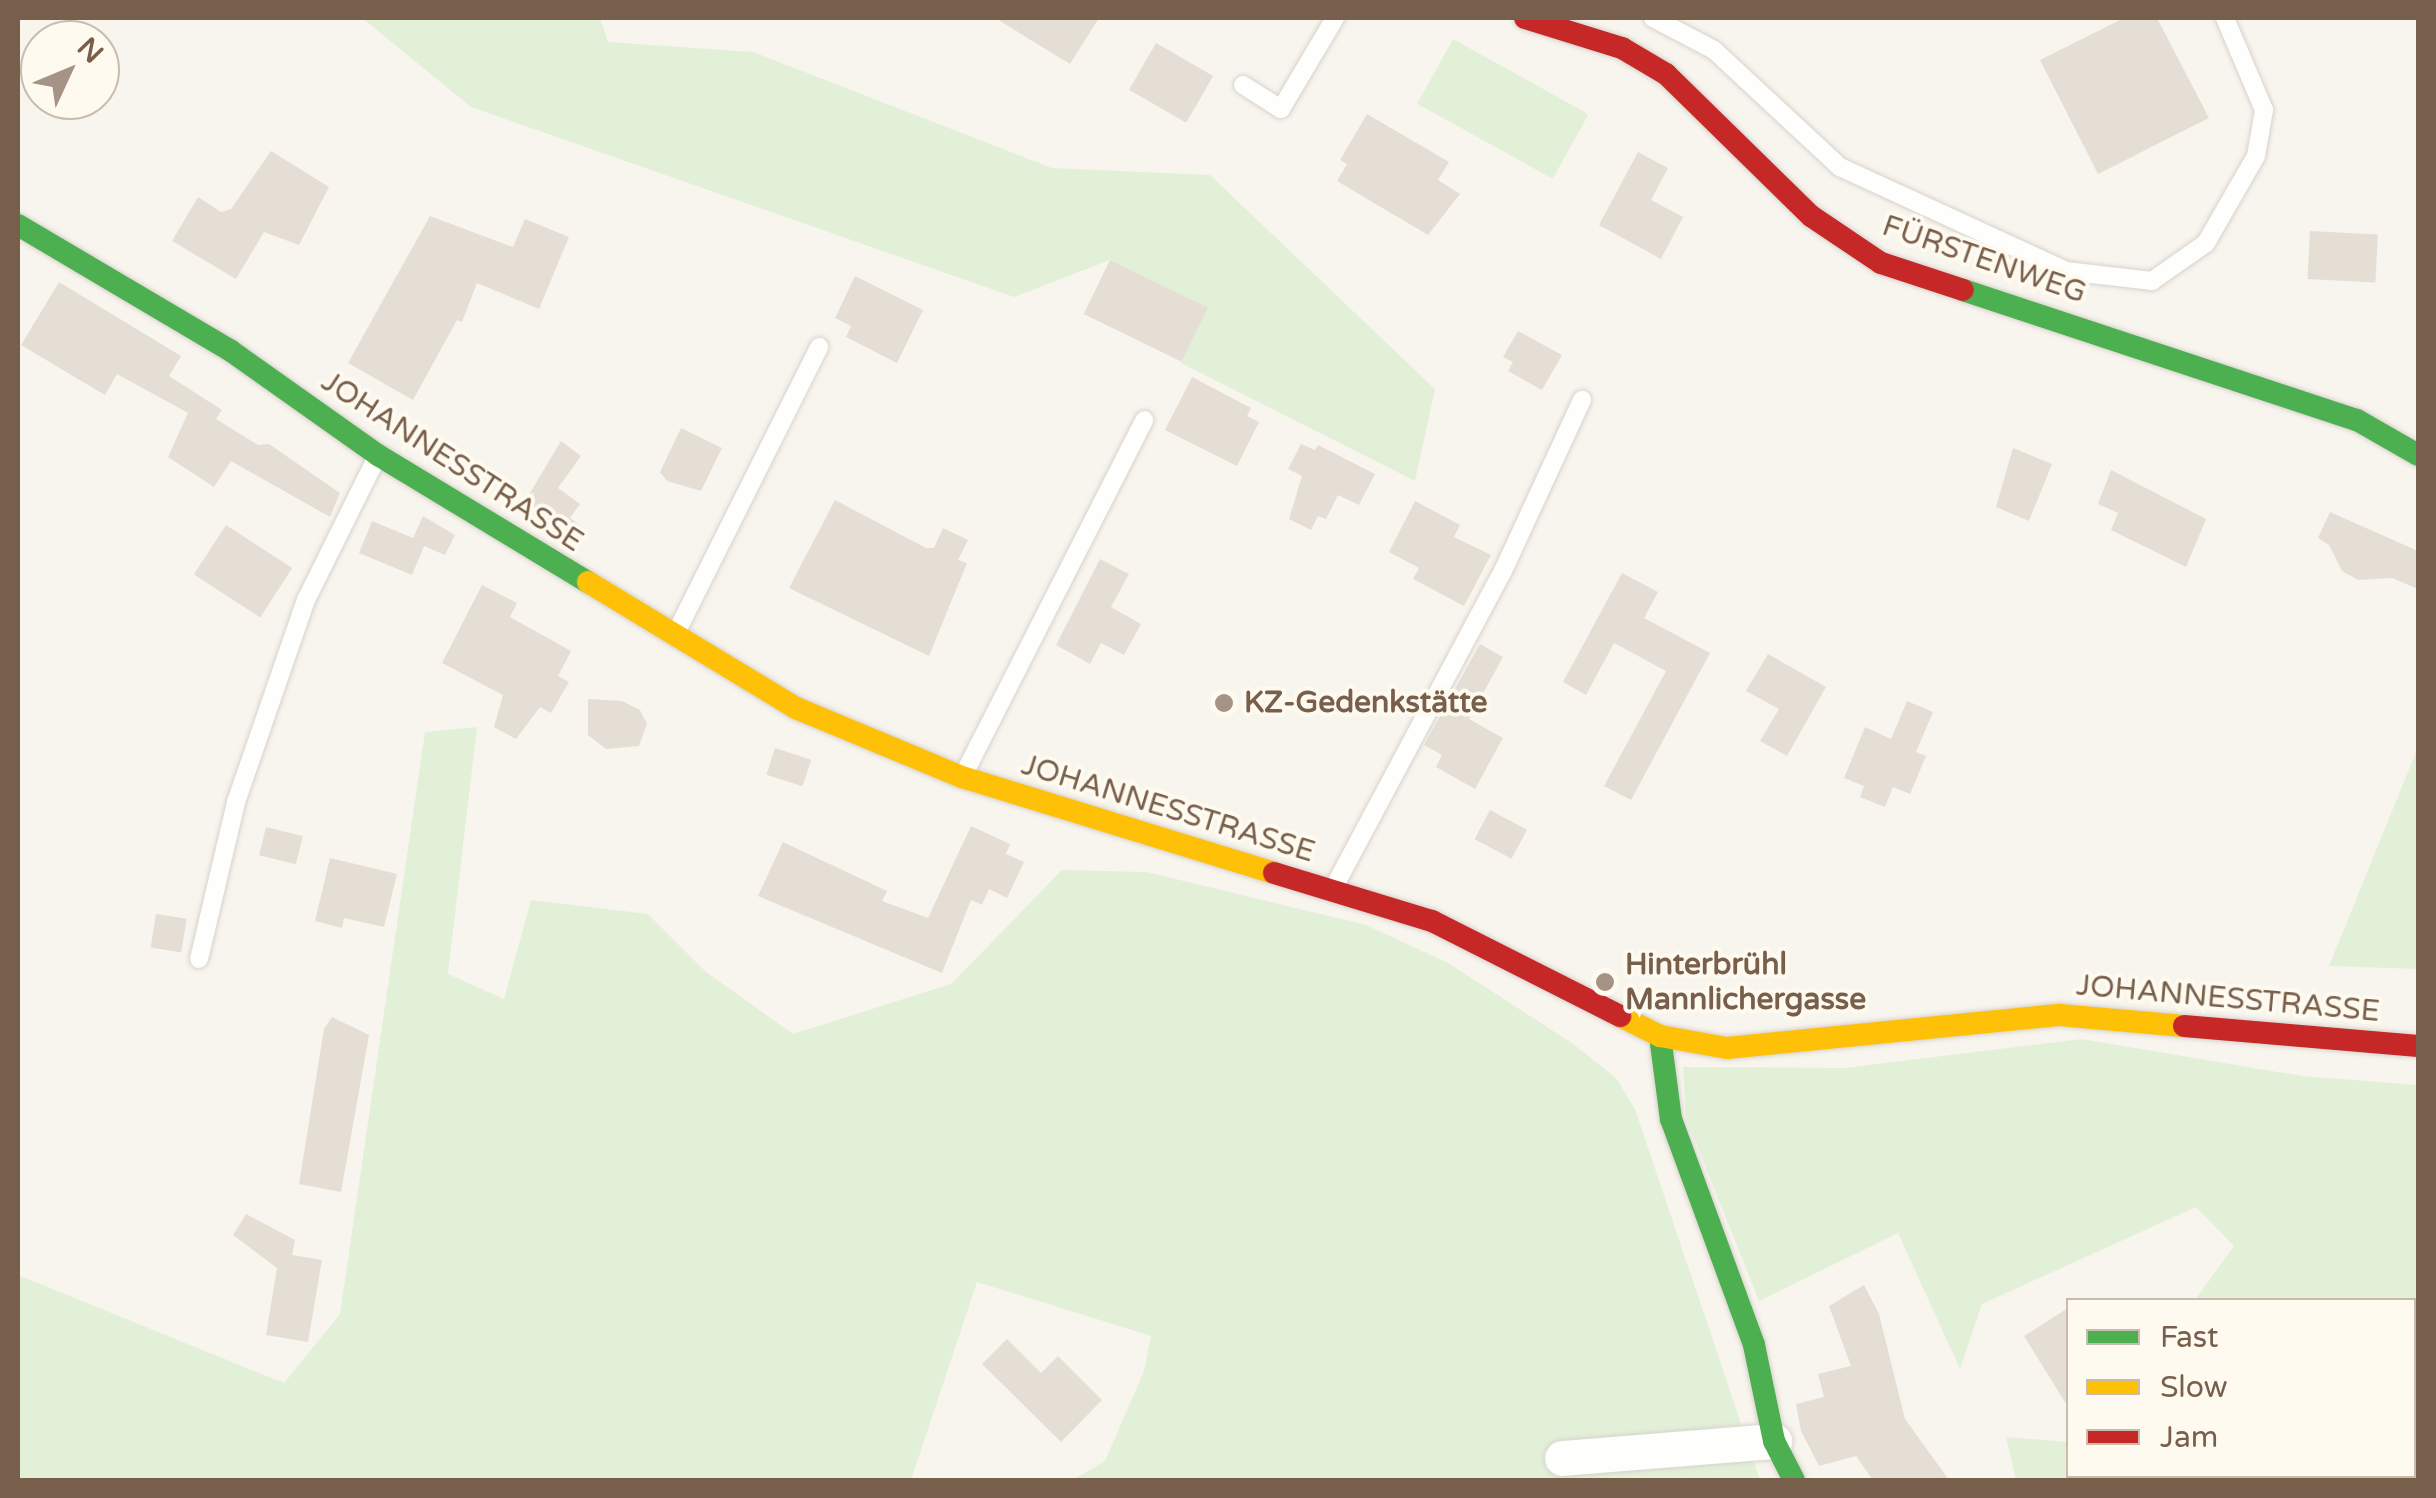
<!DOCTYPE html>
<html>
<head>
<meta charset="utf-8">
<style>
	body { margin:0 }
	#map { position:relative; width:2436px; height:1498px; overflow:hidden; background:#f8f5ee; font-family:"Varela Round",sans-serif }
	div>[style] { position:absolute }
	.green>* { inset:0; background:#e3f0d8; transform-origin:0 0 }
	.building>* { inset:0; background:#e5ded5; transform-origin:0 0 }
	.roads { filter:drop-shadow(0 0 2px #d7d2cc) drop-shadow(0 0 2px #d7d2cc) }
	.lane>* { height:18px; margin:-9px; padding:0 9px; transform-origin:9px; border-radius:9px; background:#fefefc }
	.street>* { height:35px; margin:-17.5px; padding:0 17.5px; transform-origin:17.5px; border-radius:17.5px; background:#fefefc }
	.fast>* { height:22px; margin:-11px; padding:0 11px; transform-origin:11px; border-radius:11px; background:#4caf50 }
	.slow>* { height:22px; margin:-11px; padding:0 11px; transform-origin:11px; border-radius:11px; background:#ffc107 }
	.jam>* { height:22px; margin:-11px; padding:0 11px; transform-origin:11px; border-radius:11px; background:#c62828 }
	.dots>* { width:28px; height:28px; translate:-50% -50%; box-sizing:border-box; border:5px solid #fffaef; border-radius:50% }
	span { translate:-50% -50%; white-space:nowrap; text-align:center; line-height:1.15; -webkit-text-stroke:8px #fffaef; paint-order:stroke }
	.street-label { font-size:30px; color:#785f4c }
	.poi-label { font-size:30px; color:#785f4c; font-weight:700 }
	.left { translate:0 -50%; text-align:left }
	.frame { position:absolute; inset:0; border:20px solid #785f4c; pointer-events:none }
	.legend { position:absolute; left:2066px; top:1298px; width:350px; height:180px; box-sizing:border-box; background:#fffaef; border:2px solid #c9bcae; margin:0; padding:12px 18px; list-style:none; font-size:30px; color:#785f4c }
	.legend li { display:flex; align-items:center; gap:20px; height:50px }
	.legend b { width:50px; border:2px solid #c9bcae }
	.north { position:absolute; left:20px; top:20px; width:100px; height:100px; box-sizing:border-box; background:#fffaef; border:2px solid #c9bcae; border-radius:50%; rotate:46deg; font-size:28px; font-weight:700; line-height:40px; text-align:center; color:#785f4c }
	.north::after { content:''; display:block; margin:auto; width:35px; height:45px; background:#a59485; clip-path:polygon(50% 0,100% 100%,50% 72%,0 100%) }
</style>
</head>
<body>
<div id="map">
	<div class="green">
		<i style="clip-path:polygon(362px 18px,600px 18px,608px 42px,753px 52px,1052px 168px,1210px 175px,1435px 389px,1415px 481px,1181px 363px,1207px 308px,1110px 260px,1014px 297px,471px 107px)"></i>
		<i style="left:1453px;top:39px;width:155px;height:74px;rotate:29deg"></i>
		<i style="clip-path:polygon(477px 727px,448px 974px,504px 999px,531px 900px,648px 914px,706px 972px,793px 1034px,951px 984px,1062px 870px,1147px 872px,1366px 925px,1448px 963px,1572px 1043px,1616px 1078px,1635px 1109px,1760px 1480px,1073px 1480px,1105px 1461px,1144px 1371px,1151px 1336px,977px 1282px,911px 1480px,18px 1480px,18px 1275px,284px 1383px,340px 1314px,425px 732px)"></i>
		<i style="clip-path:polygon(2418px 747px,2418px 969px,2329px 966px)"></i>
		<i style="clip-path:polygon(2081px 1039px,2302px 1076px,2418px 1085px,2418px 1480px,2016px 1480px,2006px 1437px,2068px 1442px,2068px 1476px,2414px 1476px,2414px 1300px,2195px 1300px,2234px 1246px,2196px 1207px,1982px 1304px,1960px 1369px,1898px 1233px,1759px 1301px,1686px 1118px,1683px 1067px,1844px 1068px)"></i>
	</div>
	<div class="building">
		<i style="clip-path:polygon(995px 18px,1099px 18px,1070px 64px)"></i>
		<i style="clip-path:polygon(2124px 18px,2157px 18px,2209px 118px,2098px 174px,2040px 60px)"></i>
		<i style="left:1156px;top:43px;width:66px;height:54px;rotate:30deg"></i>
		<i style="clip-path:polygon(1367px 114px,1449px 162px,1438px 180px,1460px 194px,1428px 235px,1337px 181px,1347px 164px,1340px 160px)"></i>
		<i style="clip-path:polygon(271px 151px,329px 187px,299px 245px,264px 232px,236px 279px,172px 241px,198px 197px,221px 212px,231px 209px)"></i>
		<i style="clip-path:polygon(1638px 152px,1668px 168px,1651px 200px,1683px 217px,1661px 259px,1599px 225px)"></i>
		<i style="clip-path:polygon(430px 216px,513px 247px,525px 219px,569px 237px,539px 309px,477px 283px,462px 322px,457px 320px,413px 400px,348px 363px)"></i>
		<i style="left:2310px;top:231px;width:68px;height:48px;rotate:3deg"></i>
		<i style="left:1110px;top:260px;width:109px;height:60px;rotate:26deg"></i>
		<i style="clip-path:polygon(855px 276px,923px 310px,897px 363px,846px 337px,851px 326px,835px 318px)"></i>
		<i style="clip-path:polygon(59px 282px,181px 356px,169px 376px,222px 410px,216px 419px,258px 445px,269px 444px,340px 493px,330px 517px,231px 461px,214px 487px,168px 457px,188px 413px,117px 374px,105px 395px,21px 345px)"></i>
		<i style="clip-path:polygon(1518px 331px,1562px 355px,1542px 390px,1508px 371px,1513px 362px,1503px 357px)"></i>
		<i style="clip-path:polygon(1192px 377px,1251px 408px,1247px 416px,1259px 422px,1237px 466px,1165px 430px)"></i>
		<i style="clip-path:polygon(681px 428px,722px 448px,701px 491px,667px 481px,660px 472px)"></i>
		<i style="clip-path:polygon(561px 441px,581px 456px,558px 488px,580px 504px,570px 518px,585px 529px,577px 542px,521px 508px)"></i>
		<i style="clip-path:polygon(1301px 444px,1315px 450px,1318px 445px,1375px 474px,1359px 505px,1338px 495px,1326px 519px,1318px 516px,1311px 530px,1289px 519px,1302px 476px,1288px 469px)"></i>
		<i style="clip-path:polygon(2013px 448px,2052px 464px,2029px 521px,1996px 507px)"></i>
		<i style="clip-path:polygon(2111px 470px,2206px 519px,2186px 567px,2111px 530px,2118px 513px,2098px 504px)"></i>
		<i style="clip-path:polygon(835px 500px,926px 548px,934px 548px,943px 528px,968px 540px,958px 560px,967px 563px,929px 656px,789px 588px)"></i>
		<i style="clip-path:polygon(1415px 501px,1460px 525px,1454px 537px,1491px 555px,1464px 606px,1413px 579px,1419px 568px,1389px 552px)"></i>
		<i style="clip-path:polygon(2330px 512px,2418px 551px,2418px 589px,2392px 578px,2358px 580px,2342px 571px,2329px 545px,2318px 538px)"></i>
		<i style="clip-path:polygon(423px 516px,455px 535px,445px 555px,424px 546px,412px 575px,359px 553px,372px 521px,413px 538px)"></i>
		<i style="left:226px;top:525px;width:79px;height:59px;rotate:33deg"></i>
		<i style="clip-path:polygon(1100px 559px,1129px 574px,1111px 607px,1141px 624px,1124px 655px,1101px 643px,1090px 664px,1056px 645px)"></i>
		<i style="clip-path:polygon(1622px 573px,1658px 592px,1644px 618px,1710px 653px,1631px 800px,1604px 786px,1666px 671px,1614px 643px,1586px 695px,1563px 682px)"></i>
		<i style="clip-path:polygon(482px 585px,517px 603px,510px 617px,571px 651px,558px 676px,569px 682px,551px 713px,540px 707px,516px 739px,494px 727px,503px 695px,442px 663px)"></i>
		<i style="clip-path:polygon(1480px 644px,1503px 657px,1469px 719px,1503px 738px,1475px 789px,1436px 767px,1442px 755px,1424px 745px)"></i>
		<i style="clip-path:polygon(1768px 654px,1826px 687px,1787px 756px,1760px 741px,1779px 709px,1746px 691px)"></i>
		<i style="clip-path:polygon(588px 699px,622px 701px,640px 710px,647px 724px,639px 746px,606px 749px,588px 735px)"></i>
		<i style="clip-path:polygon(1907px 701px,1933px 712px,1916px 752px,1926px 756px,1910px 794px,1893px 787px,1885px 807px,1860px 797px,1864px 786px,1844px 778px,1865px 727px,1891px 739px)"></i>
		<i style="left:775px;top:748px;width:38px;height:28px;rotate:18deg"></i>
		<i style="left:1490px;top:810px;width:42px;height:33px;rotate:28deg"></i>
		<i style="clip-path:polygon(971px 826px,1010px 844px,1006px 854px,1024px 862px,1007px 898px,989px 889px,982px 905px,971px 900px,942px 973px,758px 896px,783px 842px,887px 891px,882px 901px,928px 918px)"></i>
		<i style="left:266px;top:827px;width:38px;height:29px;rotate:14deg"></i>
		<i style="clip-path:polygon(330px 858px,397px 874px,384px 927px,344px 918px,342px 928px,315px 921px)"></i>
		<i style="left:156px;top:914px;width:31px;height:34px;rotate:9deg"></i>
		<i style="clip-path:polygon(332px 1017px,369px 1035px,341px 1192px,299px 1184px,324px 1029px)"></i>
		<i style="clip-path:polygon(246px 1214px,295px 1240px,292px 1255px,322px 1260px,308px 1342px,266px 1335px,277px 1268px,233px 1235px)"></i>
		<i style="clip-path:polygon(1864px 1285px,1879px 1314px,1905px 1419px,1949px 1480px,1873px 1480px,1856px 1456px,1819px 1466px,1801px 1431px,1796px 1404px,1824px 1397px,1818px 1374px,1851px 1366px,1829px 1306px)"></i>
		<i style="clip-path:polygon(2068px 1308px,2068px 1407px,2024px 1336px)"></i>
		<i style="clip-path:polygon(1007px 1339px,1041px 1373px,1058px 1356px,1102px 1400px,1061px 1442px,982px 1364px)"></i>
	</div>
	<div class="roads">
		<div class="lane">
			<i style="left:1653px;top:18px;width:69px;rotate:27.7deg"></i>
			<i style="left:1714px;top:50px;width:172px;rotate:42.9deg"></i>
			<i style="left:1840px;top:167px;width:249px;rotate:24.7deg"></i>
			<i style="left:2066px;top:271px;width:87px;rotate:6.6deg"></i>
			<i style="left:2152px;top:281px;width:66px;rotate:-35.1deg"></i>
			<i style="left:2206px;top:243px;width:100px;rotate:-60.1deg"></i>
			<i style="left:2256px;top:156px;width:47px;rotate:-80.1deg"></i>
			<i style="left:2264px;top:110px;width:100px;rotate:-113deg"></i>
			<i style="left:1243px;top:85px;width:45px;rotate:32.3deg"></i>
			<i style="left:1281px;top:109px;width:106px;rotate:-59.3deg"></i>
			<i style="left:676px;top:633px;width:320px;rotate:-63.4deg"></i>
			<i style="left:965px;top:772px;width:395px;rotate:-63deg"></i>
			<i style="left:1333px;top:889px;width:358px;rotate:-61.9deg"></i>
			<i style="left:1502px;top:573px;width:191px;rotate:-65.2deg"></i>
			<i style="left:199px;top:959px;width:161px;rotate:-76.7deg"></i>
			<i style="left:236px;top:802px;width:214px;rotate:-70.9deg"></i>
			<i style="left:306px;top:600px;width:160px;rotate:-63.6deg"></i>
		</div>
		<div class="street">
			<i style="left:1562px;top:1458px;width:213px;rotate:-4.6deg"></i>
		</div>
		<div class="fast">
			<i style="left:18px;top:225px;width:247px;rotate:30.6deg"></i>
			<i style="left:231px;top:351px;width:180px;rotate:35.3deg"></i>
			<i style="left:378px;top:455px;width:245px;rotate:31.2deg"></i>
			<i style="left:1963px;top:290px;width:415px;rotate:18.3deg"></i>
			<i style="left:2357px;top:420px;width:70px;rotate:29.8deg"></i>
			<i style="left:1660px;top:1036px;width:84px;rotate:82.5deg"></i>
			<i style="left:1671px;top:1119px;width:241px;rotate:69.8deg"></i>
			<i style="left:1754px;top:1345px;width:98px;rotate:78.2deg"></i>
			<i style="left:1774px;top:1441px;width:44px;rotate:62.9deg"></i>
		</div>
		<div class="slow">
			<i style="left:588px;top:582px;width:243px;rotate:31.2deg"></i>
			<i style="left:796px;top:708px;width:180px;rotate:22.6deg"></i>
			<i style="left:962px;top:777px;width:326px;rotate:17.1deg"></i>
			<i style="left:1620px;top:1016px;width:45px;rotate:26.6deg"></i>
			<i style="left:1660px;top:1036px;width:68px;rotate:10.2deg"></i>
			<i style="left:1727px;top:1048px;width:335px;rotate:-5.7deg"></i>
			<i style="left:2060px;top:1015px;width:124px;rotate:5.1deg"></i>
		</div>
		<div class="jam">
			<i style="left:1525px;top:18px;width:102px;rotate:17.2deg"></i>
			<i style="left:1622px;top:48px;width:51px;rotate:30.6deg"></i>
			<i style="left:1666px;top:74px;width:203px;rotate:44.4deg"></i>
			<i style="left:1811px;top:216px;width:84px;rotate:33.9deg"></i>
			<i style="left:1881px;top:263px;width:86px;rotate:18.2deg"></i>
			<i style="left:1274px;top:873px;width:165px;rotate:16.9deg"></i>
			<i style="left:1432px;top:921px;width:211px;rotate:26.8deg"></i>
			<i style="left:2184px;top:1026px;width:235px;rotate:4.9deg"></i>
		</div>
	</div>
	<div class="dots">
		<i style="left:1224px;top:703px;background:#a59485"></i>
		<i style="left:1605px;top:982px;background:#a59485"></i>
	</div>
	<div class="street-label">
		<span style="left:1984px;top:260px;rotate:19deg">FÜRSTENWEG</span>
		<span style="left:452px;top:462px;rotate:33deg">JOHANNESSTRASSE</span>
		<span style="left:1168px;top:809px;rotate:17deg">JOHANNESSTRASSE</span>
		<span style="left:2228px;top:999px;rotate:5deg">JOHANNESSTRASSE</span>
	</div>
	<div class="poi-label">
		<span class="left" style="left:1244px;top:703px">KZ-Gedenkstätte</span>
		<span class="left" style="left:1625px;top:982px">Hinterbrühl<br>Mannlichergasse</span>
	</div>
	<div class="frame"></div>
	<ul class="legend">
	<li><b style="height:12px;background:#4caf50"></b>Fast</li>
	<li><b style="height:12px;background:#ffc107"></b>Slow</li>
	<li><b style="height:12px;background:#c62828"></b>Jam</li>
	</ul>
	<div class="north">N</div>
</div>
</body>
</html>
